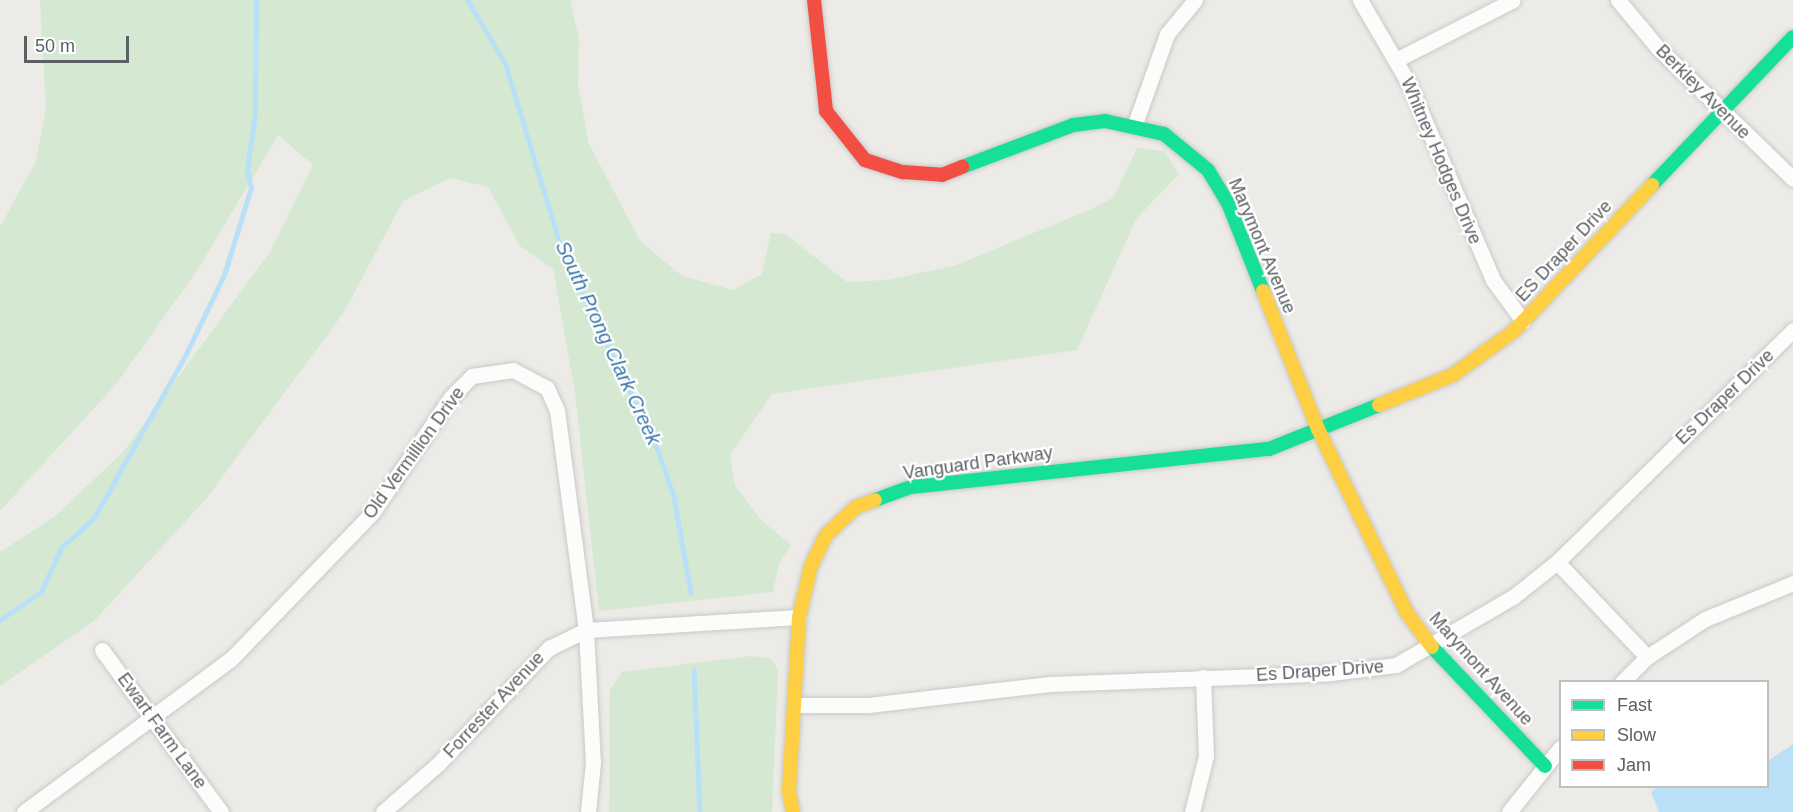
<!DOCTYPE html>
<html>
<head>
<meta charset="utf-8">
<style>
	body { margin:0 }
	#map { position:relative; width:1793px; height:812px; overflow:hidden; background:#ecebe7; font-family:Arial,sans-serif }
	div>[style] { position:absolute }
	.green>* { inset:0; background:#d5e8d2 }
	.water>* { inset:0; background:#bae0f8 }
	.stream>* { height:4.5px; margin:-2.25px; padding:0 2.25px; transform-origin:2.25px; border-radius:2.25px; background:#bae0f8 }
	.roads { filter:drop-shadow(0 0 2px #c9c9c9) drop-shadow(0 0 2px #c9c9c9) }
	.street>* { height:15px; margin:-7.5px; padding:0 7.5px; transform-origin:7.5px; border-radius:7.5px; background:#fcfcfb }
	.fast>* { height:14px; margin:-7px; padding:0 7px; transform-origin:7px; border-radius:7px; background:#16e098 }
	.slow>* { height:14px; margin:-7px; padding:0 7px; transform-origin:7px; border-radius:7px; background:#ffcf43 }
	.jam>* { height:14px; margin:-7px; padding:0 7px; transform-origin:7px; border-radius:7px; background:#f24e42 }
	span { translate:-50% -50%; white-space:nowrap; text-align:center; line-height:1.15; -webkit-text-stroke:4.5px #fff; paint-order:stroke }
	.street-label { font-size:18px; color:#5c6065 }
	.water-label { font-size:20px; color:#3d77a9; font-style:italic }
	.legend { position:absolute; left:1559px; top:680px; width:210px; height:108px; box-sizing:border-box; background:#fff; border:2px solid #bebfc1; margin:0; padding:8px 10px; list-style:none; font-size:18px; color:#5c6065 }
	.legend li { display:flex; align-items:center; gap:12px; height:30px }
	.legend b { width:30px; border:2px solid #bebfc1 }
	.scale { position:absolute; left:24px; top:36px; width:105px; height:27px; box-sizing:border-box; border:3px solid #5c6065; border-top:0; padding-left:8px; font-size:18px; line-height:21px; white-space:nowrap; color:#5c6065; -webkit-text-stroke:4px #fff; paint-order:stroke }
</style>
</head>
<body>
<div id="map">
	<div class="green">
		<i style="clip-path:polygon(40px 0,570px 0,579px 39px,578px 86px,589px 144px,640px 241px,682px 276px,733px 290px,762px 274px,771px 233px,785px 234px,847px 282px,887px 280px,954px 266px,1094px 208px,1114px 197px,1137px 148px,1164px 151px,1179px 174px,1136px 219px,1077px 350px,772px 394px,730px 455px,735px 485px,760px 519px,791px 545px,779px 563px,773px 592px,599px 611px,575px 392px,553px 269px,520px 246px,488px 187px,450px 178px,403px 201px,344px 312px,206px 499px,94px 621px,0 686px,0 552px,54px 517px,124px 451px,270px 252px,313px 165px,278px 135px,198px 269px,117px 383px,0 511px,0 227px,36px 161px,46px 108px)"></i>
		<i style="clip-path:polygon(752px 656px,771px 659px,778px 670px,772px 812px,609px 812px,610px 689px,622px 672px)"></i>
	</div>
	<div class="water">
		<i style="clip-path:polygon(1793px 744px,1793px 812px,1659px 812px,1651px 792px,1658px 786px,1768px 786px,1768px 761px)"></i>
	</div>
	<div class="stream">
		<i style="left:468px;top:0;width:75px;rotate:59.7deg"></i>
		<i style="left:506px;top:65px;width:193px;rotate:73.2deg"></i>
		<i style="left:562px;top:250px;width:222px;rotate:64.4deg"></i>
		<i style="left:658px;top:450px;width:50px;rotate:71.2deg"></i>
		<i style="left:674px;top:497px;width:97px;rotate:79.9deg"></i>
		<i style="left:0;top:620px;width:50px;rotate:-34.3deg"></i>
		<i style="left:41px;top:592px;width:48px;rotate:-65.6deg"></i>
		<i style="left:61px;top:548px;width:45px;rotate:-42.3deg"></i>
		<i style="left:94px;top:518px;width:188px;rotate:-60.7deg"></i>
		<i style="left:186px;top:354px;width:88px;rotate:-64.3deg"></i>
		<i style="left:224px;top:275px;width:91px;rotate:-72.8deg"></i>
		<i style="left:251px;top:188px;width:18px;rotate:-103deg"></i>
		<i style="left:247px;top:170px;width:58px;rotate:-82deg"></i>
		<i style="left:255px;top:113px;width:113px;rotate:-89.5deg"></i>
		<i style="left:694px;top:669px;width:143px;rotate:87.6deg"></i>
	</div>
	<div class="roads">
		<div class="street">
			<i style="left:1360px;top:0;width:97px;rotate:59.7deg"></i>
			<i style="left:1409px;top:84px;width:213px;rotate:66.8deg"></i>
			<i style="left:1493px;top:280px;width:51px;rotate:53.8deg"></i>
			<i style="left:1618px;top:0;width:62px;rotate:50.2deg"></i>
			<i style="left:1658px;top:48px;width:188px;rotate:44.1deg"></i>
			<i style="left:1396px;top:60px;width:131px;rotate:-27.1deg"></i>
			<i style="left:1135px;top:124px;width:96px;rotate:-70.4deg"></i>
			<i style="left:1167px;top:34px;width:44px;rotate:-50.5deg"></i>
			<i style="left:1557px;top:562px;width:131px;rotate:46.5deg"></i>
			<i style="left:102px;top:650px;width:201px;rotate:53.7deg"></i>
			<i style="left:1622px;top:682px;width:35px;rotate:-45deg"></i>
			<i style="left:1647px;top:657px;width:69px;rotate:-33.2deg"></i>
			<i style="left:1705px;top:619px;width:95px;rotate:-22.2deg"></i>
			<i style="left:795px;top:705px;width:73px"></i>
			<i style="left:868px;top:705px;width:183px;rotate:-6.6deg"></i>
			<i style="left:1050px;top:684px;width:281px;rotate:-2.2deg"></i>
			<i style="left:1331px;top:673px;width:65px;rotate:-7deg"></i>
			<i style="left:1396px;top:665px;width:135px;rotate:-30.2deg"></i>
			<i style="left:1513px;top:597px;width:56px;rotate:-38.5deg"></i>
			<i style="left:1557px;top:562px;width:331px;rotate:-44.5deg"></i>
			<i style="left:24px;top:812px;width:257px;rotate:-36.5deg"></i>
			<i style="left:231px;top:659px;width:203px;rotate:-46deg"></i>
			<i style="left:372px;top:513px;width:140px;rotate:-55.7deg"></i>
			<i style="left:451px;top:397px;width:30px;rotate:-45deg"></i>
			<i style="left:472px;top:376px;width:41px;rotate:-8.3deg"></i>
			<i style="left:513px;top:370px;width:38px;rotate:28deg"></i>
			<i style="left:547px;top:388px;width:24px;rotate:66deg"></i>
			<i style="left:557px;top:410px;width:222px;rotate:82.5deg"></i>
			<i style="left:586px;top:630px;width:132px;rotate:87deg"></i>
			<i style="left:593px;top:762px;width:50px;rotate:95.7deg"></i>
			<i style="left:383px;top:812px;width:73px;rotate:-41.1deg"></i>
			<i style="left:438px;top:764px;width:161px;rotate:-46.3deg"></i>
			<i style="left:549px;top:648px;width:41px;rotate:-25.9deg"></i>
			<i style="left:586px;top:630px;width:213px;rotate:-3.5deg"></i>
			<i style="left:1192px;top:812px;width:58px;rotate:-76deg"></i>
			<i style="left:1206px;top:756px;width:79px;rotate:-92.2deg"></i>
			<i style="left:1509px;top:812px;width:82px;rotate:-51.4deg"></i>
		</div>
		<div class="fast">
			<i style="left:962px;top:167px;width:119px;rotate:-20.7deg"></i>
			<i style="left:1073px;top:125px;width:32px;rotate:-7deg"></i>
			<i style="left:1105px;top:121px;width:60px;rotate:12.4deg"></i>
			<i style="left:1164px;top:134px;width:57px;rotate:39.3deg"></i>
			<i style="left:1208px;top:170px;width:39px;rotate:59deg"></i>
			<i style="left:1228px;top:203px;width:95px;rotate:68.3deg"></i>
			<i style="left:1652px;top:185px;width:204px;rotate:-46.4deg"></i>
			<i style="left:875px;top:500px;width:38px;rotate:-20deg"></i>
			<i style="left:911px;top:487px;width:360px;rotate:-6.1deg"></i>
			<i style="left:1269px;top:449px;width:118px;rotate:-21.8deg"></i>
			<i style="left:1432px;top:647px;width:164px;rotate:46.5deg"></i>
		</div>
		<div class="slow">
			<i style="left:1263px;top:291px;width:149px;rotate:68.3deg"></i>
			<i style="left:1318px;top:429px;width:204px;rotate:64.2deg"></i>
			<i style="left:1407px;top:613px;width:42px;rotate:53.7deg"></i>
			<i style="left:1379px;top:405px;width:80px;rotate:-22.1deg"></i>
			<i style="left:1453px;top:375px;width:75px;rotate:-35.8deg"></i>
			<i style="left:1514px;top:331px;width:201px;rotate:-46.6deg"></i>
			<i style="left:793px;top:812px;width:21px;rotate:-101deg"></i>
			<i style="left:789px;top:791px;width:174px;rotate:-86.7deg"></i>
			<i style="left:799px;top:617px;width:52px;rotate:-76.8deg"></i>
			<i style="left:811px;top:566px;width:34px;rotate:-64deg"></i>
			<i style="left:826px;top:535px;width:41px;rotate:-43deg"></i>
			<i style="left:856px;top:507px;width:20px;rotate:-20deg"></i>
		</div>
		<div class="jam">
			<i style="left:814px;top:0;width:112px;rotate:83.8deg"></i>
			<i style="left:826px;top:111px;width:63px;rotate:51.5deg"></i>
			<i style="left:865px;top:160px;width:40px;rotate:18deg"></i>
			<i style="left:903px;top:172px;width:39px;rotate:4deg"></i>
			<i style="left:942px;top:175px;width:22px;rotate:-22deg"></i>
		</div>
	</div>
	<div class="street-label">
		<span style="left:1703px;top:92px;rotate:45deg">Berkley Avenue</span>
		<span style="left:1441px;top:161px;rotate:67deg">Whitney Hodges Drive</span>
		<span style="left:1262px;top:246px;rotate:67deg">Marymont Avenue</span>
		<span style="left:1564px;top:251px;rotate:-47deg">ES Draper Drive</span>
		<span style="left:1725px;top:397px;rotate:-44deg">Es Draper Drive</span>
		<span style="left:414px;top:453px;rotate:-54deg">Old Vermillion Drive</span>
		<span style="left:978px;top:463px;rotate:-8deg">Vanguard Parkway</span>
		<span style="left:1481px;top:669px;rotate:48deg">Marymont Avenue</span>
		<span style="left:1320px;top:671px;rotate:-4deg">Es Draper Drive</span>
		<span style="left:494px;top:705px;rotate:-47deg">Forrester Avenue</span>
		<span style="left:162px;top:731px;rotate:54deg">Ewart Farm Lane</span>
	</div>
	<div class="water-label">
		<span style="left:608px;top:343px;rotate:65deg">South Prong Clark Creek</span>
	</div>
	<ul class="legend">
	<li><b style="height:8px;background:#16e098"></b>Fast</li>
	<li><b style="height:8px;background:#ffcf43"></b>Slow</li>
	<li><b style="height:8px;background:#f24e42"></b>Jam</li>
	</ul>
	<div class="scale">50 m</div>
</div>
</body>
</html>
